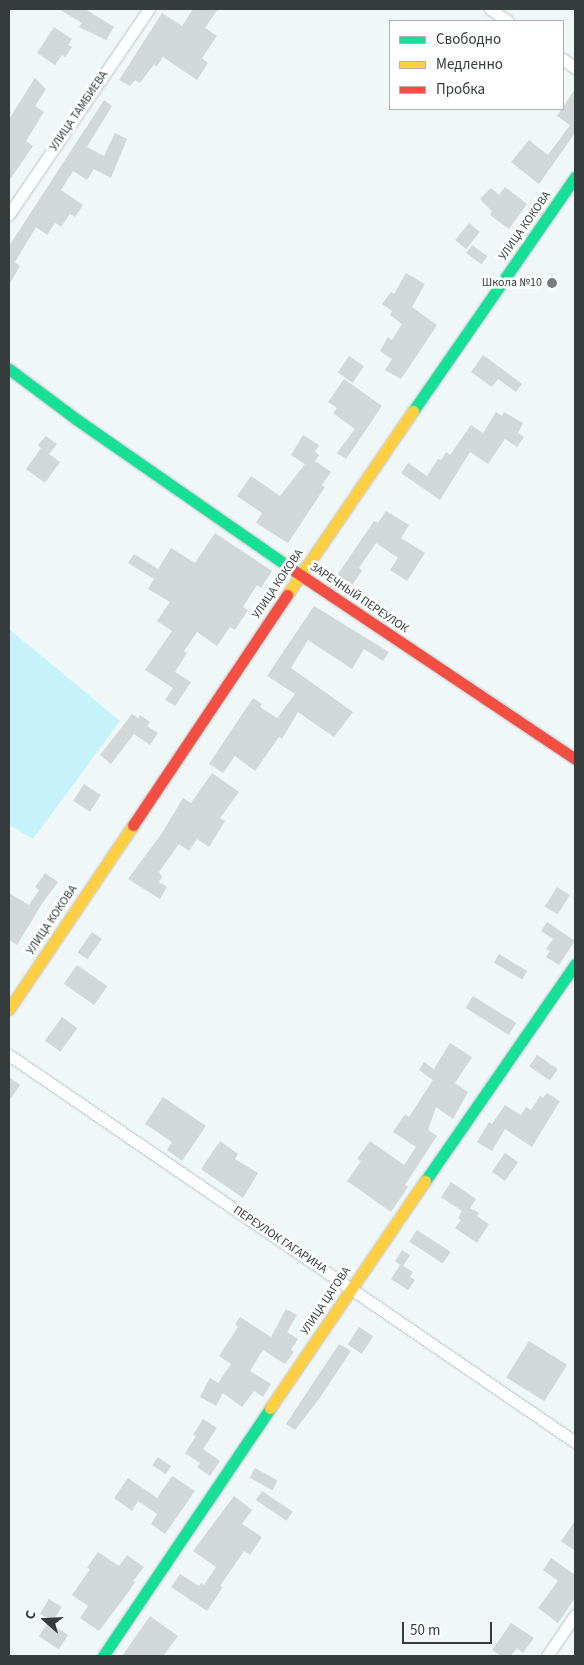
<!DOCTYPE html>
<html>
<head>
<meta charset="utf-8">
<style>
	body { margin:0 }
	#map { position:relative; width:584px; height:1665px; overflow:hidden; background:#f0f7f9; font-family:"Source Sans 3",sans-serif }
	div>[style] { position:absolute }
	.green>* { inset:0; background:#c6f2fc }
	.building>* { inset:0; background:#d2d7d9; transform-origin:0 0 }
	.roads { filter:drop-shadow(0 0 1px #bcc2c3) drop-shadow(0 0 1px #bcc2c3) }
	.street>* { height:11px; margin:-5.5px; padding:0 5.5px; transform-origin:5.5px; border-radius:5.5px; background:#fdfefe }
	.fast>* { height:11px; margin:-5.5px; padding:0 5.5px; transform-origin:5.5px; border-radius:5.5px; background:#16e098 }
	.slow>* { height:11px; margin:-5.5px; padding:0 5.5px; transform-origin:5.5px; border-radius:5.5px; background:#ffcf43 }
	.jam>* { height:11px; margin:-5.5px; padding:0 5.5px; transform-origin:5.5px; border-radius:5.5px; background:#f24e42 }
	.dots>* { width:14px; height:14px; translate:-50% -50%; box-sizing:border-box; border:2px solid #fff; border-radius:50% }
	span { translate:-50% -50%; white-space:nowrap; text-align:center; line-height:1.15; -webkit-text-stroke:5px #fff; paint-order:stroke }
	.street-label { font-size:12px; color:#363b3c }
	.poi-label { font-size:12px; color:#363b3c }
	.right { translate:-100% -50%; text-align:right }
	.frame { position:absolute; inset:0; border:10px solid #363b3c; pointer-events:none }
	.legend { position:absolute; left:389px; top:20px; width:175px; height:90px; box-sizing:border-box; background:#fff; border:1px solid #afb1b1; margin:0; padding:6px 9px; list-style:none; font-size:15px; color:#363b3c }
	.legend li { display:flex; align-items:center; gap:10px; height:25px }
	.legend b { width:25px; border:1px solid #afb1b1 }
	.north { position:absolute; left:20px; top:1595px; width:50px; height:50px; -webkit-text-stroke:4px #fff; paint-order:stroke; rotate:289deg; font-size:14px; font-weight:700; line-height:20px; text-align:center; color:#363b3c }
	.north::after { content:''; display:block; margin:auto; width:18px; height:22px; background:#363b3c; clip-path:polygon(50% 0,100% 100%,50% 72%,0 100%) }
	.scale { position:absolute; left:402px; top:1622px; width:90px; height:22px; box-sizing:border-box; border:2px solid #363b3c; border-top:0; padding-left:6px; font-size:15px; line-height:18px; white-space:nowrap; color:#363b3c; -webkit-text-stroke:4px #fff; paint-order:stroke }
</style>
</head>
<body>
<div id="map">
	<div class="green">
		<i style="clip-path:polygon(9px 629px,120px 721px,33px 839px,9px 825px)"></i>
	</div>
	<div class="building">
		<i style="clip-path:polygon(59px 9px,85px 9px,114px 27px,106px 40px,79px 27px,82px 23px)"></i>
		<i style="clip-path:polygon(193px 9px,218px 9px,205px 28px,217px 36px,202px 58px,208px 63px,197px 80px,163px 57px,157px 66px,154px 65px,151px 68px,140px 83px,135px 80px,130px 86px,119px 80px,162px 13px,182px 26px)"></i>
		<i style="clip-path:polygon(54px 27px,72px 39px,68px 45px,72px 47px,65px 57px,62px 55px,55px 65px,37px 53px)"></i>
		<i style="clip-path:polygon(35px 78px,46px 89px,35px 106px,44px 112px,26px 141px,33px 146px,9px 181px,9px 119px)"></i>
		<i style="clip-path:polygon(575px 89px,575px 133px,539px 184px,511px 162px,529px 140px,548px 155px,570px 125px,557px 116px)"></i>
		<i style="clip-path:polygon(104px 100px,112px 106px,87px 147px,104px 156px,115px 133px,127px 139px,111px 178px,94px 169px,87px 180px,73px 171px,61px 190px,83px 205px,75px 217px,70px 214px,61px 227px,55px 223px,47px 235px,36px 227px,15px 262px,20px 266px,9px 285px,9px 246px)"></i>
		<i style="clip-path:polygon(505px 187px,527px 204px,509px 229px,490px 215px,492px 211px,480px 199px,491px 188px,499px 195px)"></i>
		<i style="left:469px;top:223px;width:14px;height:22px;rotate:39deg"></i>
		<i style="left:472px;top:245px;width:19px;height:10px;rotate:36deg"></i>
		<i style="clip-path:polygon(406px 273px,425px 284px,412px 307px,437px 325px,401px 379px,385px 370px,392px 359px,380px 351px,388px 337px,392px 340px,402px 324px,390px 315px,392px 311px,382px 304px,391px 292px,394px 294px)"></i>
		<i style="clip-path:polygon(483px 355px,522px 384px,516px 392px,498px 379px,492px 387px,471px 372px)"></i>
		<i style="left:349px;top:356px;width:18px;height:20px;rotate:34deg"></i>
		<i style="clip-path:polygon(344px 379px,382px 406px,346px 459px,337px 453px,355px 429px,333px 413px,337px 408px,328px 402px)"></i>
		<i style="clip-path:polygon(496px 412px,502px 416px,504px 412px,523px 423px,518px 433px,524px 437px,517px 447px,505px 439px,488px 464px,470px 452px,440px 500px,401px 473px,408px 463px,427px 476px,438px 459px,441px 460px,446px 452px,450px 455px,471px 425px,483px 433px)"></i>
		<i style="clip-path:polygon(303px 435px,319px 445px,315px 452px,319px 455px,315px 461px,331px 472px,322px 485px,325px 487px,288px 543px,256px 523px,262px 513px,237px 496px,251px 476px,280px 496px,305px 464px,291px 455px)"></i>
		<i style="clip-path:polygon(46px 436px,57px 444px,49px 454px,60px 462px,45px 483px,26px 469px,41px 448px,38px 445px)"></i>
		<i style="clip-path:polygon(386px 511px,409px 525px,401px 538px,425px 553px,407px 581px,390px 570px,398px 558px,376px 543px,359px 568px,362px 571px,350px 588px,336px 577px,374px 521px,378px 523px)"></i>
		<i style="clip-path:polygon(215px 533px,272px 571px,261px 588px,257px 585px,243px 607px,248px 610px,235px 630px,230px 627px,217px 646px,197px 632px,184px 651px,187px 653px,175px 672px,191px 682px,175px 706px,165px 700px,173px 688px,145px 670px,172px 631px,157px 621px,170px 602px,148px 589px,154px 579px,128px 563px,134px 554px,158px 569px,171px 548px,195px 563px)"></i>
		<i style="clip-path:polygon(314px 606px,389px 652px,383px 661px,364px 649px,352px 669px,308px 640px,291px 668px,353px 712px,334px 737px,298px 712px,282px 739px,279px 737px,255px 771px,235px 756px,223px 773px,209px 764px,253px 698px,262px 704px,260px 707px,277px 718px,295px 694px,267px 676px)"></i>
		<i style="clip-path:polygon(132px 714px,138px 718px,140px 715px,150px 722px,147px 726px,158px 733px,150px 745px,134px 734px,111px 764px,100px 755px)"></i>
		<i style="clip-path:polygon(212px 773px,239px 792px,220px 818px,225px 821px,209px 847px,197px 839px,189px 851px,179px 844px,159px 872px,162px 877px,159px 882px,167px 887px,160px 899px,128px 879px,162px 833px,183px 798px,191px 803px)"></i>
		<i style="left:84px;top:784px;width:20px;height:20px;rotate:33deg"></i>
		<i style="clip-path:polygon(45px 873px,58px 882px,43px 902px,17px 945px,9px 940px,9px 893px,29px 905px,39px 890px,35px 887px)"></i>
		<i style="left:557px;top:887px;width:15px;height:23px;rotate:32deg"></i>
		<i style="clip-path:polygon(547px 922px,575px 941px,559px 965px,546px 957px,550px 951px,546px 949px,553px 939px,541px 931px)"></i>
		<i style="left:92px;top:932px;width:12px;height:25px;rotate:35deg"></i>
		<i style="left:499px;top:954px;width:33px;height:10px;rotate:31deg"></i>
		<i style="left:77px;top:965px;width:37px;height:23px;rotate:35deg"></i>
		<i style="left:473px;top:996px;width:51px;height:14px;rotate:32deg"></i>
		<i style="left:62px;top:1017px;width:19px;height:29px;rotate:36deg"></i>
		<i style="clip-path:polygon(450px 1043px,472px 1057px,455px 1083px,468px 1092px,453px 1119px,436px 1107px,428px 1130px,437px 1136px,405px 1185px,408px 1187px,391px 1212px,347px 1181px,361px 1161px,357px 1159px,370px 1141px,404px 1165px,416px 1147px,393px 1132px,405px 1114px,409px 1117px,433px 1080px,419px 1070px,424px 1062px,434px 1069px)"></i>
		<i style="left:537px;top:1055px;width:25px;height:14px;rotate:34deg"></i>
		<i style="clip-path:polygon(9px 1077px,20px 1085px,9px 1101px)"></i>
		<i style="clip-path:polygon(547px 1093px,560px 1101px,532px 1147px,505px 1129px,492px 1151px,477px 1142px,489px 1122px,492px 1124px,505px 1105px,521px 1115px,526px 1107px,531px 1110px,540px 1096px,543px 1098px)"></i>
		<i style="clip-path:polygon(163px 1097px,206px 1126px,182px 1161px,167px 1150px,172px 1142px,145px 1124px)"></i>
		<i style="clip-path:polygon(220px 1141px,238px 1154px,235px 1159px,258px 1173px,243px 1198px,201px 1169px)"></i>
		<i style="left:505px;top:1153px;width:16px;height:23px;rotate:35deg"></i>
		<i style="clip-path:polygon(451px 1182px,476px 1199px,470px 1208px,479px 1213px,477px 1216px,489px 1224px,477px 1243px,455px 1228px,461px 1220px,458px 1218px,462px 1211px,441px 1197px)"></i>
		<i style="left:417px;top:1230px;width:40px;height:14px;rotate:33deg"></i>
		<i style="clip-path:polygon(402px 1250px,410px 1255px,403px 1266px,413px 1272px,410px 1277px,415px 1280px,408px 1290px,391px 1279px,400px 1265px,395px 1261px)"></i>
		<i style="clip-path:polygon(286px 1309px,297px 1315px,287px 1332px,298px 1339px,291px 1350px,294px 1352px,285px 1364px,263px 1350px,250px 1371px,271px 1384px,263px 1397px,254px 1391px,242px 1407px,223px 1393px,216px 1406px,200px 1397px,210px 1378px,218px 1383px,231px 1364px,219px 1356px,238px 1327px,235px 1324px,240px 1317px,271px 1337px)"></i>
		<i style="left:359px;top:1327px;width:17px;height:21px;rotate:33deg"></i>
		<i style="left:529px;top:1341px;width:45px;height:43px;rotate:32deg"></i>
		<i style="clip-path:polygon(339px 1344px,351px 1351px,319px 1399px,295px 1430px,286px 1424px)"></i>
		<i style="clip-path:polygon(203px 1419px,217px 1428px,203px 1449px,220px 1461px,210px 1476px,197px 1467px,200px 1463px,185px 1453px,196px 1436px,193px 1435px)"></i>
		<i style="left:158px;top:1457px;width:16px;height:10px;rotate:35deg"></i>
		<i style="left:255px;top:1468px;width:26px;height:11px;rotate:29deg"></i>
		<i style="clip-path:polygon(172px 1476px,195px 1491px,165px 1534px,151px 1524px,157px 1514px,138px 1501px,132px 1511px,114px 1498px,128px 1478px,157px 1498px)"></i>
		<i style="left:262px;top:1491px;width:37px;height:11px;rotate:34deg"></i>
		<i style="clip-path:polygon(234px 1496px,252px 1510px,242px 1524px,262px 1537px,250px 1555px,244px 1551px,220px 1586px,223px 1587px,207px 1611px,171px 1587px,180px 1574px,199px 1586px,201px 1583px,204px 1585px,216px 1567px,193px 1551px)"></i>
		<i style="clip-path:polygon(575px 1521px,575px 1551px,561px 1541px)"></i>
		<i style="clip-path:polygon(98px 1552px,119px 1566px,127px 1555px,144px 1567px,133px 1581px,135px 1582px,127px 1594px,99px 1631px,80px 1618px,88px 1606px,72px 1595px,90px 1569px,87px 1568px)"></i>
		<i style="clip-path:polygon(551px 1558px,575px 1575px,575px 1598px,558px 1623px,538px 1608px,558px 1581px,543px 1570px)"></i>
		<i style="left:49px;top:1599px;width:15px;height:17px;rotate:32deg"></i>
		<i style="clip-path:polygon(150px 1616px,178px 1636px,163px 1656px,122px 1656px)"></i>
		<i style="left:48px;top:1622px;width:24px;height:17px;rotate:33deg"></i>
		<i style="clip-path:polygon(511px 1623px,534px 1638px,523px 1653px,517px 1648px,511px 1656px,501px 1656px,492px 1650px)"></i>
	</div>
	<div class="roads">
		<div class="street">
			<i style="left:490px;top:9px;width:22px;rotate:34deg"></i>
			<i style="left:563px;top:59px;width:15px;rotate:37deg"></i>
			<i style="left:9px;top:214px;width:248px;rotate:-55.7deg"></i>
			<i style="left:9px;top:1055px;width:686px;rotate:34.36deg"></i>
			<i style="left:547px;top:1656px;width:50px;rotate:-55.7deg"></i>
		</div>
		<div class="fast">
			<i style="left:9px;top:369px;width:84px;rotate:36.7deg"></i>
			<i style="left:76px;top:419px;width:268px;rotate:34.8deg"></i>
			<i style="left:413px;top:411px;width:285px;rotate:-55.3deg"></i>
			<i style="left:425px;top:1181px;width:264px;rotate:-55.3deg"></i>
			<i style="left:103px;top:1656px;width:299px;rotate:-56deg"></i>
		</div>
		<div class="slow">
			<i style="left:287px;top:595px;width:223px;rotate:-55.6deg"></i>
			<i style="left:9px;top:1009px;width:222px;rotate:-56deg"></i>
			<i style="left:270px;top:1408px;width:275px;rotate:-55.7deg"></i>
		</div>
		<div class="jam">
			<i style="left:296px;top:572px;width:336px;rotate:33.8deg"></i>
			<i style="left:133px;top:825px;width:277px;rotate:-56.2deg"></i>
		</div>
	</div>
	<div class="dots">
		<i style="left:552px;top:283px;background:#777d7e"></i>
	</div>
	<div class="street-label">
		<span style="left:79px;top:111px;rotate:-56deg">УЛИЦА ТАМБИЕВА</span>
		<span style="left:525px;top:226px;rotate:-55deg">УЛИЦА КОКОВА</span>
		<span style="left:278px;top:584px;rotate:-56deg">УЛИЦА КОКОВА</span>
		<span style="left:359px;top:598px;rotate:34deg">ЗАРЕЧНЫЙ ПЕРЕУЛОК</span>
		<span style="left:52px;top:920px;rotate:-56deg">УЛИЦА КОКОВА</span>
		<span style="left:280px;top:1240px;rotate:34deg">ПЕРЕУЛОК ГАГАРИНА</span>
		<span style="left:326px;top:1301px;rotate:-56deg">УЛИЦА ЦАГОВА</span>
	</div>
	<div class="poi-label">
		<span class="right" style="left:542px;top:283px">Школа №10</span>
	</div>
	<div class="frame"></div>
	<ul class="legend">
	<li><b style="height:6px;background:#16e098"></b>Свободно</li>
	<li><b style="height:6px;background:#ffcf43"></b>Медленно</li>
	<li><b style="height:6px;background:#f24e42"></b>Пробка</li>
	</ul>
	<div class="north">С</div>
	<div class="scale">50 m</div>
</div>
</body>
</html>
